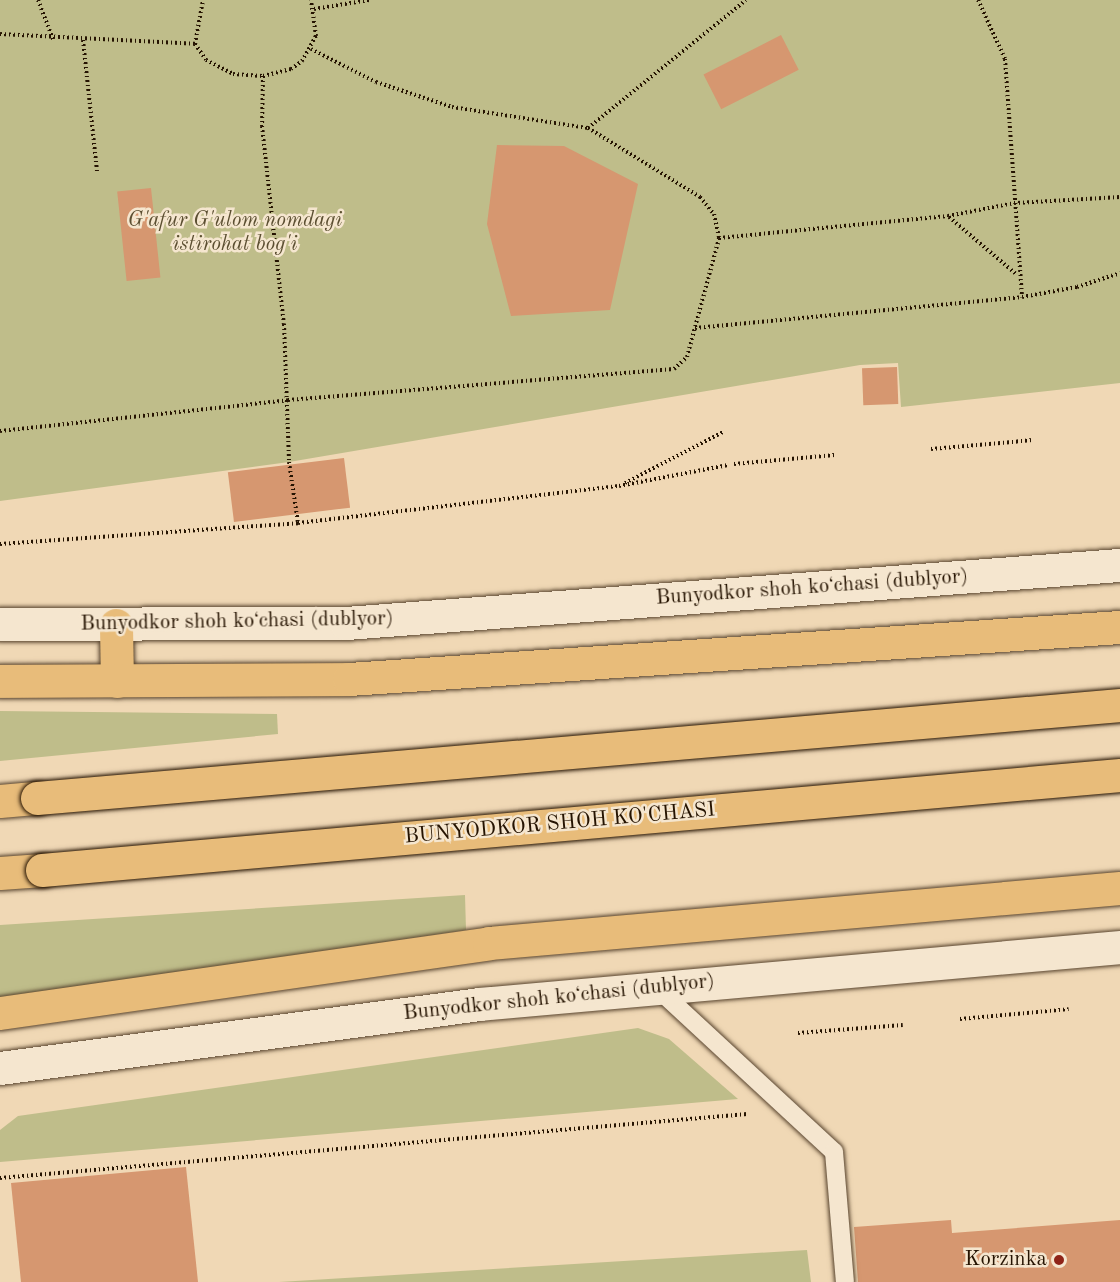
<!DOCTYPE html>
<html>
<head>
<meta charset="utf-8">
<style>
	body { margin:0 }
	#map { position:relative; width:1120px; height:1282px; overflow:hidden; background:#f0d8b5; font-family:"Old Standard TT",serif }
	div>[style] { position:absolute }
	.green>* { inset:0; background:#bfbd8a }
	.building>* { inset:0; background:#d69770; transform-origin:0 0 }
	.path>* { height:4px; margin-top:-2px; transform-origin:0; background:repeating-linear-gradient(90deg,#251301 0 1.5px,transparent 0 4.5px) }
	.roads { filter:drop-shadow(0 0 2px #58442e) drop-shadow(0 0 2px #58442e) }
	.service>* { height:18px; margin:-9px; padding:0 9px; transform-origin:9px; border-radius:9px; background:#f5e6cf }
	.tertiary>* { height:33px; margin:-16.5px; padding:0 16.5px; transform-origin:16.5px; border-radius:16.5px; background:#f5e6cf }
	.primary>* { height:33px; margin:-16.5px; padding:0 16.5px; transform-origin:16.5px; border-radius:16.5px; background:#e8bc7a }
	.bridges { filter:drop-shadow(0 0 2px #251301) drop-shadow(0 0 2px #251301) }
	.primary-bridge>* { height:33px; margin:-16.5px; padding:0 16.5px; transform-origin:16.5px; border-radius:16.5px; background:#e8bc7a }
	.dots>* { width:16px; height:16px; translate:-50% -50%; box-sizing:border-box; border:3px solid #f5e6cf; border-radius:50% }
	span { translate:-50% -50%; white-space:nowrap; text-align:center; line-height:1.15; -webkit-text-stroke:5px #f5e6cf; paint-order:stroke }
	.park-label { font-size:21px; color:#5b4e31; font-style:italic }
	.street-label { font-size:21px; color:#251301 }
	.poi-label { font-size:21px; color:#251301 }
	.right { translate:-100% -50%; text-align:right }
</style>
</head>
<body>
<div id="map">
	<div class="green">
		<i style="clip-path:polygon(0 0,1120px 0,1120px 383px,901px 407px,898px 363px,860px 365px,289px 462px,0 501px)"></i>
		<i style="clip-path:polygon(0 711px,277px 714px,278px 734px,0 761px)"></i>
		<i style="clip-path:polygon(465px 895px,466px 930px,0 1001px,0 925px)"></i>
		<i style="clip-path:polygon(638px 1028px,669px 1039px,738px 1099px,0 1162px,0 1130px,18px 1116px)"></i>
		<i style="clip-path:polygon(807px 1250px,811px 1282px,279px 1282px)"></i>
	</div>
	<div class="building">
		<i style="left:781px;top:35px;width:39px;height:87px;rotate:63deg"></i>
		<i style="clip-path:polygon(497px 145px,564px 146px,638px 184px,610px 310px,511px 316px,487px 224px)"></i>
		<i style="left:151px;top:188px;width:90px;height:34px;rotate:84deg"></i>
		<i style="left:897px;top:367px;width:37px;height:35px;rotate:88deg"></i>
		<i style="left:344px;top:458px;width:50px;height:117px;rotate:83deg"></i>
		<i style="clip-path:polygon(186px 1167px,198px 1282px,21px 1282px,11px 1183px)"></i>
		<i style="clip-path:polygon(951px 1220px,952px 1233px,1120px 1220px,1120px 1282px,858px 1282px,854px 1227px)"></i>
	</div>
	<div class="path">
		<i style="left:38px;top:0;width:42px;rotate:69deg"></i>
		<i style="left:978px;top:0;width:65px;rotate:65.4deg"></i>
		<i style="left:1005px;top:59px;width:239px;rotate:85.9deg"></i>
		<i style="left:314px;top:9px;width:56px;rotate:-9.3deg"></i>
		<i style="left:0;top:34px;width:195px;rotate:2.9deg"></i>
		<i style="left:195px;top:44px;width:45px;rotate:-79.7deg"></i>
		<i style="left:83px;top:40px;width:133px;rotate:83.9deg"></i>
		<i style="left:195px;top:44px;width:19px;rotate:55deg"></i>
		<i style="left:206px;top:60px;width:30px;rotate:27deg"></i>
		<i style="left:233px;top:74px;width:30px;rotate:4deg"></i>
		<i style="left:263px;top:76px;width:29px;rotate:-14deg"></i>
		<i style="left:291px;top:69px;width:14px;rotate:-36deg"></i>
		<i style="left:302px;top:61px;width:29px;rotate:-61deg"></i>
		<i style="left:316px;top:36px;width:36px;rotate:-98deg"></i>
		<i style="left:311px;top:49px;width:73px;rotate:26.9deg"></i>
		<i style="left:376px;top:82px;width:80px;rotate:18.2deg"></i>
		<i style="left:452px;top:107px;width:138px;rotate:8.8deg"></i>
		<i style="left:588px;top:128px;width:203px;rotate:-39deg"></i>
		<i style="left:263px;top:76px;width:50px;rotate:91.1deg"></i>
		<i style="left:262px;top:126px;width:199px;rotate:83.7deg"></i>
		<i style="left:284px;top:324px;width:138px;rotate:87.9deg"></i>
		<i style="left:289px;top:462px;width:62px;rotate:81.6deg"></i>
		<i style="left:588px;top:128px;width:132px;rotate:31.6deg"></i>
		<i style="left:700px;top:197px;width:22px;rotate:51deg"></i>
		<i style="left:714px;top:214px;width:25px;rotate:78deg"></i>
		<i style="left:719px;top:238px;width:230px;rotate:-5.5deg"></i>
		<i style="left:948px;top:216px;width:67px;rotate:-11.1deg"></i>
		<i style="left:1014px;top:203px;width:106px;rotate:-3.2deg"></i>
		<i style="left:949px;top:217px;width:88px;rotate:40.4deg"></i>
		<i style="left:695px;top:328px;width:328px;rotate:-5.4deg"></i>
		<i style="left:1022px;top:297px;width:56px;rotate:-10.3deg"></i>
		<i style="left:1077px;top:287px;width:45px;rotate:-18deg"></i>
		<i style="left:0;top:431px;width:290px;rotate:-6.1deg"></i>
		<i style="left:288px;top:400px;width:387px;rotate:-4.6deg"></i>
		<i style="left:674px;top:369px;width:18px;rotate:-43deg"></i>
		<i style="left:687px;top:357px;width:123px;rotate:-74.9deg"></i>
		<i style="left:931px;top:449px;width:102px;rotate:-5deg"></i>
		<i style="left:734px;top:464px;width:101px;rotate:-5.1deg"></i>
		<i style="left:625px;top:483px;width:110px;rotate:-27.5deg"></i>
		<i style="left:0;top:544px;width:299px;rotate:-4deg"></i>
		<i style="left:298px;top:523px;width:323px;rotate:-6.6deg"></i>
		<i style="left:619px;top:486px;width:111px;rotate:-10.9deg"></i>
		<i style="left:960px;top:1019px;width:109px;rotate:-5.2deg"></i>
		<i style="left:798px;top:1033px;width:105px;rotate:-4.4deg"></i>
		<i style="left:0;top:1178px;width:750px;rotate:-4.9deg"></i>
	</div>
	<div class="roads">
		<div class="service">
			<i style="left:657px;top:988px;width:241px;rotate:42.8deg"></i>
			<i style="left:834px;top:1152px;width:130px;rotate:85.2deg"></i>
		</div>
		<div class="tertiary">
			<i style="left:0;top:624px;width:346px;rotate:-0.2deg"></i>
			<i style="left:346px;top:623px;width:776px;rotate:-4.29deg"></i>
			<i style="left:0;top:1068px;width:483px;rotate:-7.6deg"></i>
			<i style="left:479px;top:1004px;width:644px;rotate:-5.08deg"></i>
		</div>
		<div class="primary">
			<i style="left:116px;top:625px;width:56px;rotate:89deg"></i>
			<i style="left:0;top:681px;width:349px;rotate:-0.3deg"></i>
			<i style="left:349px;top:679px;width:773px;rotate:-3.86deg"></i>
			<i style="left:0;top:801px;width:37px;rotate:-5deg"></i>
			<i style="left:0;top:873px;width:42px;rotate:-4.1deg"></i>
			<i style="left:0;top:1013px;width:494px;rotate:-8.1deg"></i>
			<i style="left:489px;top:943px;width:633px;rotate:-4.98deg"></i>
		</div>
	</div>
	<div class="bridges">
		<div class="primary-bridge">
			<i style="left:37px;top:798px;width:1087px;rotate:-4.91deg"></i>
			<i style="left:42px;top:870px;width:1082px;rotate:-5.04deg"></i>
		</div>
	</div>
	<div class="dots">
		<i style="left:1059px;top:1260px;background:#8f2418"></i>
	</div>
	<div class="park-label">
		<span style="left:235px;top:233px">G'afur G'ulom nomdagi<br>istirohat bog'i</span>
	</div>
	<div class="street-label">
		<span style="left:812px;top:588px;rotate:-4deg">Bunyodkor shoh koʻchasi (dublyor)</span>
		<span style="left:237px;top:622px;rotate:-1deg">Bunyodkor shoh koʻchasi (dublyor)</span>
		<span style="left:560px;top:824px;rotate:-5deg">BUNYODKOR SHOH KO'CHASI</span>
		<span style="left:559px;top:998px;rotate:-6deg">Bunyodkor shoh koʻchasi (dublyor)</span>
	</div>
	<div class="poi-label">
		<span class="right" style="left:1047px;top:1260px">Korzinka</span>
	</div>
</div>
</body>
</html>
